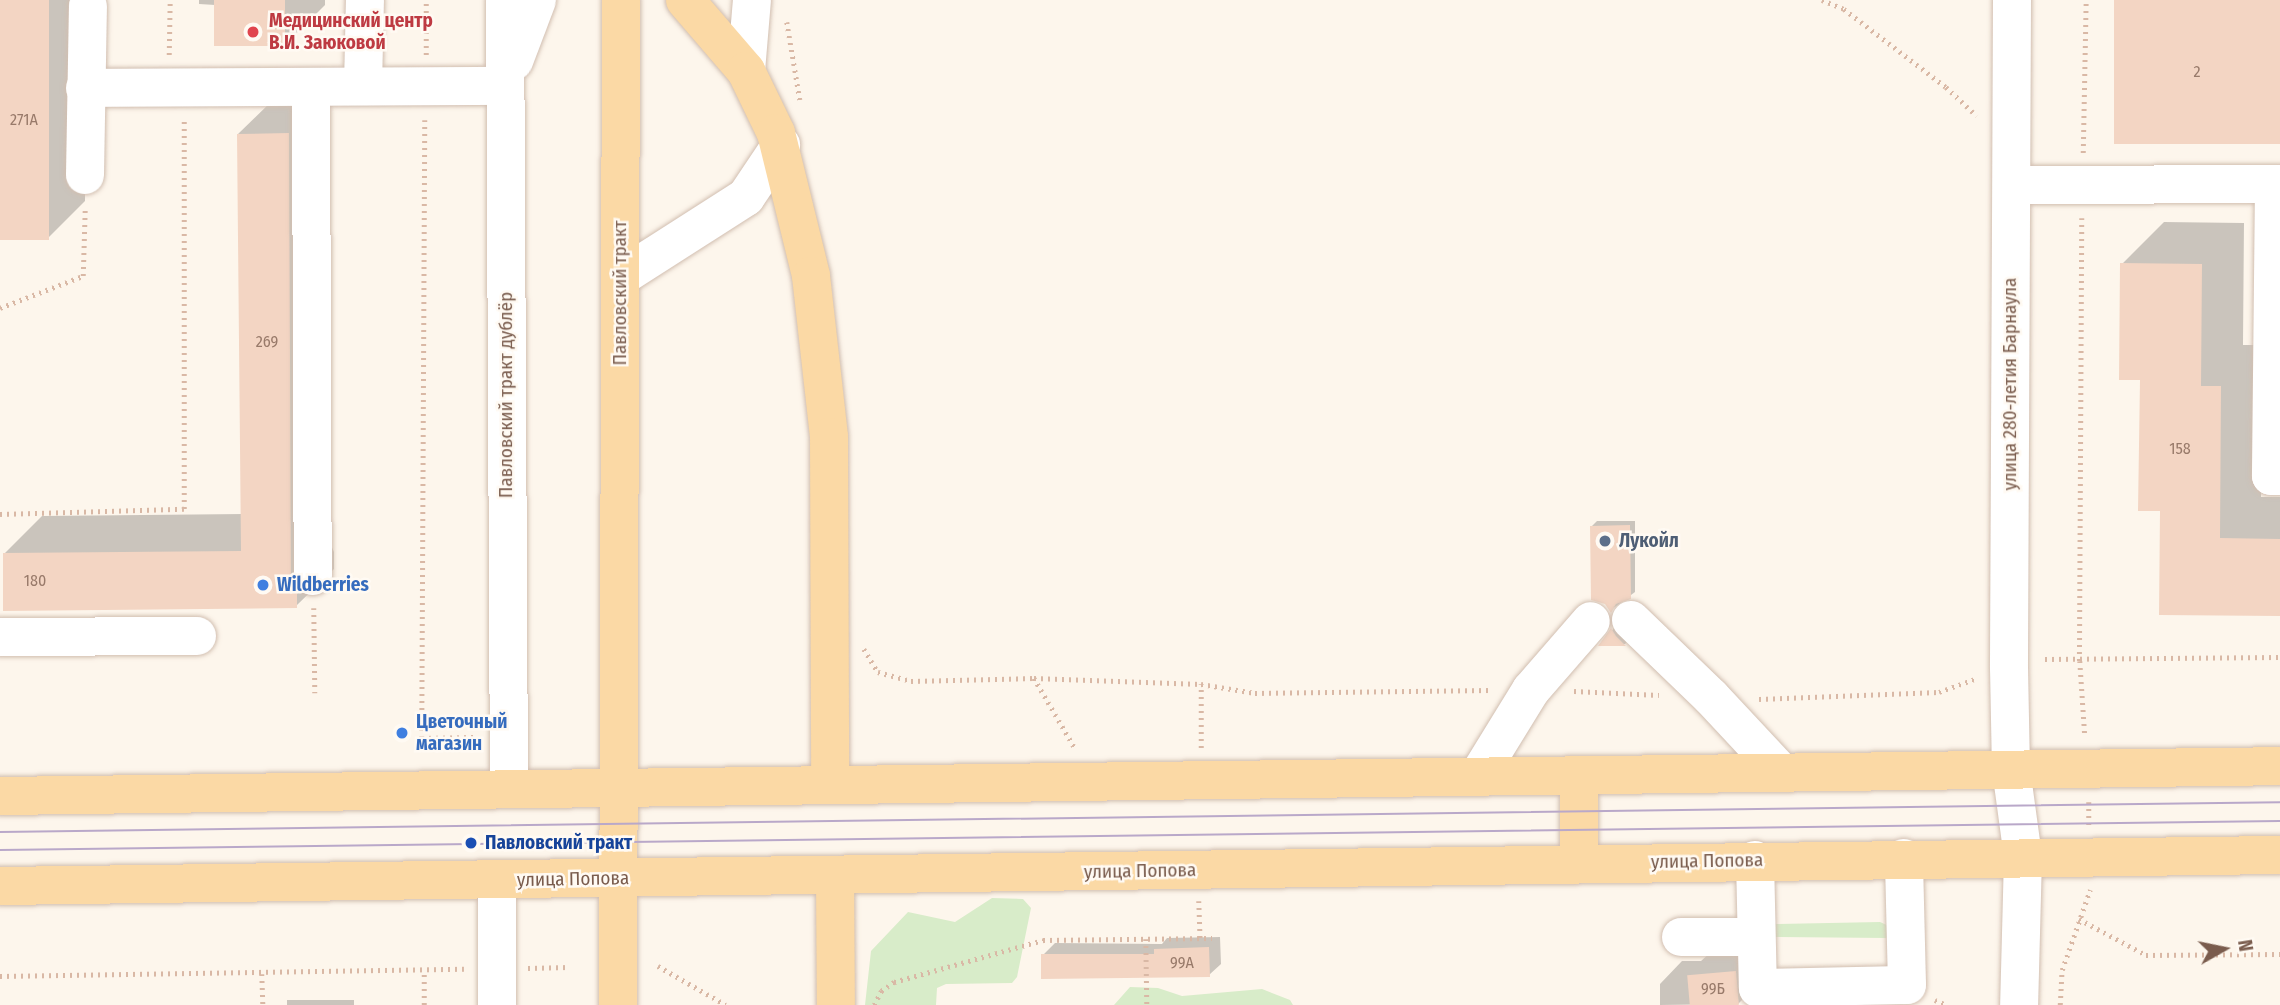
<!DOCTYPE html>
<html>
<head>
<meta charset="utf-8">
<style>
	body { margin:0 }
	#map { position:relative; width:2280px; height:1005px; overflow:hidden; background:#fdf6ec; font-family:"Fira Sans Condensed",sans-serif }
	div>[style] { position:absolute }
	.green>* { inset:0; background:#d8ecc9 }
	.shadow>* { inset:0; background:#0003; transform-origin:0 0 }
	.building>* { inset:0; background:#f3d5c3; transform-origin:0 0 }
	.path>* { height:4.5px; margin-top:-2.25px; transform-origin:0; background:repeating-linear-gradient(90deg,#d9b8a5 0 2px,transparent 0 7px) }
	.roads { filter:drop-shadow(0 0 2px #d1beb0) drop-shadow(0 0 2px #d1beb0) }
	.minor>* { height:38px; margin:-19px; padding:0 19px; transform-origin:19px; border-radius:19px; background:#fff }
	.major>* { height:38px; margin:-19px; padding:0 19px; transform-origin:19px; border-radius:19px; background:#fbd9a5 }
	.tram>* { height:2px; margin:-1px; padding:0 1px; transform-origin:1px; border-radius:1px; background:#b9a8c9 }
	.dots>* { width:19px; height:19px; translate:-50% -50%; box-sizing:border-box; border:4px solid #fffaf3; border-radius:50% }
	span { translate:-50% -50%; white-space:nowrap; text-align:center; line-height:1.15; -webkit-text-stroke:5px #fffaf3; paint-order:stroke }
	.number-label { font-size:16px; color:#987a6a }
	.number-label span { -webkit-text-stroke-width:0 }
	.health-label { font-size:19px; color:#be3a42; font-weight:700 }
	.left { translate:0 -50%; text-align:left }
	.street-label { font-size:19px; color:#7a5c4d }
	.service-label { font-size:19px; color:#4e5e75; font-weight:700 }
	.shop-label { font-size:19px; color:#366cbe; font-weight:700 }
	.transit-label { font-size:19px; color:#164399; font-weight:700 }
	.north { position:absolute; left:2189px; top:914px; width:70px; height:70px; -webkit-text-stroke:5px #fffaf3; paint-order:stroke; rotate:81deg; font-size:19px; font-weight:700; line-height:28px; text-align:center; color:#7a5c4d }
	.north::after { content:''; display:block; margin:auto; width:24px; height:32px; background:#7a5c4d; clip-path:polygon(50% 0,100% 100%,50% 72%,0 100%) }
</style>
</head>
<body>
<div id="map">
	<div class="green">
		<i style="clip-path:polygon(992px 898px,1023px 899px,1031px 908px,1017px 977px,1012px 983px,946px 984px,937px 988px,936px 1005px,865px 1005px,871px 951px,908px 912px,955px 922px)"></i>
		<i style="clip-path:polygon(1880px 922px,1889px 926px,1890px 934px,1886px 938px,1775px 937px,1774px 924px)"></i>
		<i style="clip-path:polygon(1130px 987px,1158px 988px,1182px 996px,1262px 989px,1290px 1000px,1293px 1005px,1114px 1005px)"></i>
	</div>
	<div class="shadow">
		<i style="clip-path:polygon(0 0,86px 0,85px 201px,47px 239px,0 238px)"></i>
		<i style="clip-path:polygon(199px 0,325px 0,325px 5px,283px 47px,215px 5px,199px 4px)"></i>
		<i style="clip-path:polygon(326px 96px,328px 538px,334px 552px,334px 569px,296px 606px,4px 554px,42px 516px,243px 514px,238px 134px,276px 97px)"></i>
		<i style="clip-path:polygon(2164px 222px,2244px 223px,2243px 345px,2262px 345px,2261px 497px,2280px 497px,2280px 614px,2162px 509px,2122px 264px)"></i>
		<i style="clip-path:polygon(1597px 521px,1635px 521px,1635px 592px,1611px 610px,1606px 603px,1592px 526px)"></i>
		<i style="clip-path:polygon(1617px 624px,1630px 639px,1625px 644px,1602px 644px)"></i>
		<i style="clip-path:polygon(1220px 937px,1221px 964px,1209px 975px,1043px 955px,1055px 943px,1162px 944px,1167px 938px)"></i>
		<i style="clip-path:polygon(1757px 949px,1760px 982px,1738px 1004px,1660px 1005px,1660px 984px,1682px 961px,1701px 961px,1712px 951px)"></i>
		<i style="left:287px;top:1000px;width:67px;height:7px"></i>
	</div>
	<div class="building">
		<i style="left:0;top:0;width:49px;height:240px"></i>
		<i style="left:214px;top:0;width:71px;height:46px"></i>
		<i style="left:2114px;top:0;width:166px;height:144px"></i>
		<i style="clip-path:polygon(289px 133px,291px 576px,297px 590px,297px 608px,3px 611px,3px 553px,241px 551px,237px 134px)"></i>
		<i style="clip-path:polygon(2120px 263px,2202px 264px,2201px 386px,2221px 386px,2220px 538px,2280px 539px,2280px 616px,2159px 615px,2160px 511px,2138px 511px,2140px 380px,2119px 380px)"></i>
		<i style="clip-path:polygon(1630px 525px,1631px 599px,1616px 604px,1611px 613px,1605px 604px,1591px 600px,1590px 526px)"></i>
		<i style="clip-path:polygon(1611px 628px,1616px 636px,1626px 646px,1598px 646px)"></i>
		<i style="clip-path:polygon(1209px 947px,1210px 977px,1041px 979px,1041px 954px,1154px 954px,1154px 949px)"></i>
		<i style="left:1736px;top:971px;width:34px;height:49px;rotate:85deg"></i>
	</div>
	<div class="path">
		<i style="left:1822px;top:0;width:24px;rotate:22deg"></i>
		<i style="left:1844px;top:9px;width:128px;rotate:37.4deg"></i>
		<i style="left:1946px;top:87px;width:42px;rotate:43.1deg"></i>
		<i style="left:787px;top:22px;width:79px;rotate:80.5deg"></i>
		<i style="left:169px;top:55px;width:55px;rotate:-89deg"></i>
		<i style="left:426px;top:55px;width:55px;rotate:-90deg"></i>
		<i style="left:425px;top:120px;width:618px;rotate:90.28deg"></i>
		<i style="left:422px;top:738px;width:52px;rotate:-1.1deg"></i>
		<i style="left:2083px;top:153px;width:153px;rotate:-88.9deg"></i>
		<i style="left:2082px;top:218px;width:443px;rotate:90.3deg"></i>
		<i style="left:2080px;top:661px;width:76px;rotate:86.2deg"></i>
		<i style="left:0;top:308px;width:89px;rotate:-21.1deg"></i>
		<i style="left:83px;top:276px;width:69px;rotate:-88.3deg"></i>
		<i style="left:0;top:514px;width:184px;rotate:-1.6deg"></i>
		<i style="left:184px;top:509px;width:389px;rotate:-90deg"></i>
		<i style="left:314px;top:608px;width:85px;rotate:89.3deg"></i>
		<i style="left:864px;top:649px;width:27px;rotate:59deg"></i>
		<i style="left:878px;top:672px;width:34px;rotate:15deg"></i>
		<i style="left:911px;top:681px;width:123px;rotate:-1.4deg"></i>
		<i style="left:1034px;top:678px;width:167px;rotate:2.1deg"></i>
		<i style="left:1201px;top:684px;width:55px;rotate:9.5deg"></i>
		<i style="left:1255px;top:693px;width:236px;rotate:-0.7deg"></i>
		<i style="left:2045px;top:659px;width:235px;rotate:-0.5deg"></i>
		<i style="left:1034px;top:678px;width:83px;rotate:59.7deg"></i>
		<i style="left:1574px;top:691px;width:85px;rotate:2.7deg"></i>
		<i style="left:1759px;top:699px;width:180px;rotate:-2.2deg"></i>
		<i style="left:1939px;top:692px;width:38px;rotate:-20deg"></i>
		<i style="left:1201px;top:748px;width:64px;rotate:-90deg"></i>
		<i style="left:2089px;top:802px;width:23px;rotate:90deg"></i>
		<i style="left:1199px;top:901px;width:38px;rotate:88deg"></i>
		<i style="left:2079px;top:919px;width:76px;rotate:28.2deg"></i>
		<i style="left:2146px;top:955px;width:134px;rotate:-0.4deg"></i>
		<i style="left:1146px;top:939px;width:66px;rotate:89.1deg"></i>
		<i style="left:658px;top:966px;width:78px;rotate:29.8deg"></i>
		<i style="left:528px;top:968px;width:41px;rotate:-1.4deg"></i>
		<i style="left:262px;top:974px;width:31px;rotate:88deg"></i>
		<i style="left:0;top:976px;width:464px;rotate:-0.9deg"></i>
		<i style="left:1935px;top:1000px;width:13px;rotate:23deg"></i>
		<i style="left:424px;top:1005px;width:35px;rotate:-90deg"></i>
		<i style="left:874px;top:1005px;width:16px;rotate:-63deg"></i>
		<i style="left:881px;top:991px;width:16px;rotate:-35deg"></i>
		<i style="left:894px;top:982px;width:155px;rotate:-15.7deg"></i>
		<i style="left:1043px;top:940px;width:169px;rotate:-0.7deg"></i>
		<i style="left:2060px;top:1005px;width:35px;rotate:-87deg"></i>
		<i style="left:2062px;top:970px;width:85px;rotate:-70.7deg"></i>
	</div>
	<div class="roads">
		<div class="minor">
			<i style="left:505px;top:0;width:789px;rotate:89.71deg"></i>
			<i style="left:2012px;top:0;width:667px;rotate:90.26deg"></i>
			<i style="left:2009px;top:667px;width:102px;rotate:88.9deg"></i>
			<i style="left:2011px;top:769px;width:89px;rotate:82.2deg"></i>
			<i style="left:2023px;top:857px;width:148px;rotate:91.5deg"></i>
			<i style="left:514px;top:61px;width:65px;rotate:-69.3deg"></i>
			<i style="left:746px;top:71px;width:71px;rotate:-85.2deg"></i>
			<i style="left:363px;top:86px;width:86px;rotate:-88.7deg"></i>
			<i style="left:311px;top:87px;width:489px;rotate:89.8deg"></i>
			<i style="left:85px;top:88px;width:420px;rotate:-0.3deg"></i>
			<i style="left:85px;top:175px;width:169px;rotate:-89deg"></i>
			<i style="left:2274px;top:184px;width:292px;rotate:90.6deg"></i>
			<i style="left:2271px;top:476px;width:9px"></i>
			<i style="left:2012px;top:185px;width:268px;rotate:-0.2deg"></i>
			<i style="left:621px;top:277px;width:148px;rotate:-32.6deg"></i>
			<i style="left:746px;top:197px;width:63px;rotate:-56.1deg"></i>
			<i style="left:1631px;top:620px;width:111px;rotate:43.9deg"></i>
			<i style="left:1711px;top:697px;width:103px;rotate:47deg"></i>
			<i style="left:0;top:637px;width:197px;rotate:-0.3deg"></i>
			<i style="left:1478px;top:776px;width:101px;rotate:-58.4deg"></i>
			<i style="left:1531px;top:690px;width:91px;rotate:-49deg"></i>
			<i style="left:1755px;top:860px;width:128px;rotate:88.7deg"></i>
			<i style="left:1758px;top:988px;width:149px;rotate:-1.2deg"></i>
			<i style="left:1907px;top:985px;width:127px;rotate:-91.4deg"></i>
			<i style="left:1681px;top:937px;width:75px"></i>
			<i style="left:497px;top:1005px;width:125px;rotate:-90deg"></i>
		</div>
		<div class="major">
			<i style="left:685px;top:0;width:94px;rotate:49.3deg"></i>
			<i style="left:746px;top:71px;width:69px;rotate:64.2deg"></i>
			<i style="left:776px;top:133px;width:147px;rotate:76.2deg"></i>
			<i style="left:811px;top:276px;width:162px;rotate:83.6deg"></i>
			<i style="left:829px;top:437px;width:348px;rotate:89.8deg"></i>
			<i style="left:1579px;top:775px;width:88px;rotate:90deg"></i>
			<i style="left:0;top:796px;width:2280px;rotate:-0.75deg"></i>
			<i style="left:835px;top:876px;width:129px;rotate:89.6deg"></i>
			<i style="left:0;top:886px;width:2280px;rotate:-0.78deg"></i>
			<i style="left:618px;top:1005px;width:1005px;rotate:-89.83deg"></i>
		</div>
	</div>
	<div class="tram">
		<i style="left:0;top:832px;width:2280px;rotate:-0.75deg"></i>
		<i style="left:0;top:850px;width:2280px;rotate:-0.73deg"></i>
	</div>
	<div class="dots">
		<i style="left:253px;top:32px;background:#e0444e"></i>
		<i style="left:1605px;top:541px;background:#5c6f8a"></i>
		<i style="left:263px;top:585px;background:#3f7fe0"></i>
		<i style="left:402px;top:733px;background:#3f7fe0"></i>
		<i style="left:471px;top:843px;background:#1a4fb4"></i>
	</div>
	<div class="number-label">
		<span style="left:2197px;top:72px">2</span>
		<span style="left:24px;top:120px">271А</span>
		<span style="left:267px;top:342px">269</span>
		<span style="left:2180px;top:449px">158</span>
		<span style="left:35px;top:581px">180</span>
		<span style="left:1182px;top:963px">99А</span>
		<span style="left:1713px;top:989px">99Б</span>
	</div>
	<div class="health-label">
		<span class="left" style="left:269px;top:32px">Медицинский центр<br>В.И. Заюковой</span>
	</div>
	<div class="street-label">
		<span style="left:620px;top:293px;rotate:-90deg">Павловский тракт</span>
		<span style="left:2010px;top:384px;rotate:-90deg">улица 280-летия Барнаула</span>
		<span style="left:506px;top:395px;rotate:-90deg">Павловский тракт дублёр</span>
		<span style="left:1707px;top:861px;rotate:-1deg">улица Попова</span>
		<span style="left:1140px;top:871px;rotate:-1deg">улица Попова</span>
		<span style="left:573px;top:879px;rotate:-1deg">улица Попова</span>
	</div>
	<div class="service-label">
		<span class="left" style="left:1619px;top:541px">Лукойл</span>
	</div>
	<div class="shop-label">
		<span class="left" style="left:277px;top:585px">Wildberries</span>
		<span class="left" style="left:416px;top:733px">Цветочный<br>магазин</span>
	</div>
	<div class="transit-label">
		<span class="left" style="left:485px;top:843px">Павловский тракт</span>
	</div>
	<div class="north">N</div>
</div>
</body>
</html>
